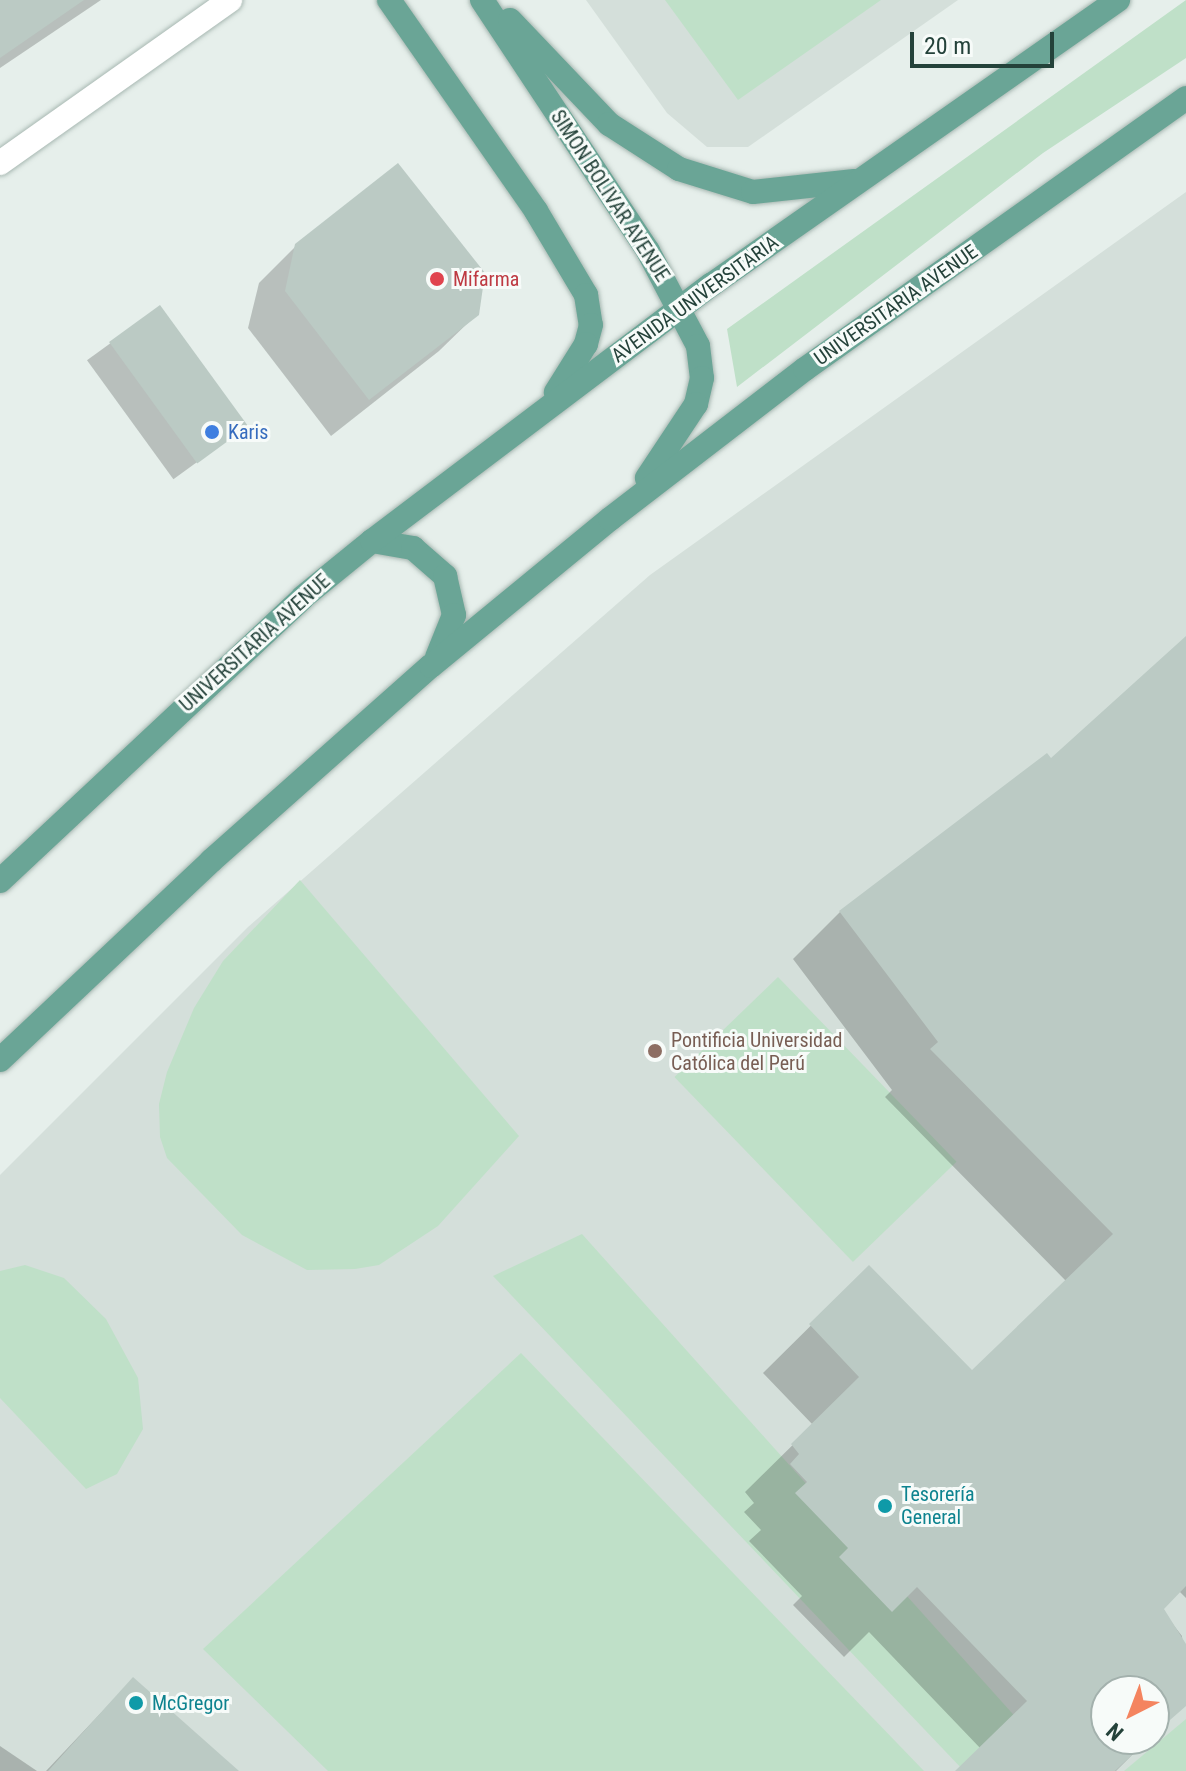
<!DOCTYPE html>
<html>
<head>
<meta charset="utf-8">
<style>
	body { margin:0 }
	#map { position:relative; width:1186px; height:1771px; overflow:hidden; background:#e6efeb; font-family:"Roboto Condensed",sans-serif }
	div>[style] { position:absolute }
	.built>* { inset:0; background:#d4dfda }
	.green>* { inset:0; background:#bfe0c8; transform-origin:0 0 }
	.shadow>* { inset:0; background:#0003; transform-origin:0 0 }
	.building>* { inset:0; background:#bbcac4; transform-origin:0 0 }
	.roads { filter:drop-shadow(0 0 2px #a8b8b2) drop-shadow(0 0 2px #a8b8b2) }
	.minor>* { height:24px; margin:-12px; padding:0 12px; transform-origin:12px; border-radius:12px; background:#fff }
	.major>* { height:24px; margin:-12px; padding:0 12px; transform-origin:12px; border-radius:12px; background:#6aa596 }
	.dots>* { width:22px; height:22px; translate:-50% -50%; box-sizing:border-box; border:4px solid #f7fbf9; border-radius:50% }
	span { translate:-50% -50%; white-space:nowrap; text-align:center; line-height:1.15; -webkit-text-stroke:6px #f7fbf9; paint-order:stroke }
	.street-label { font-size:20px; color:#24423a }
	.health-label { font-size:20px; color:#be3a42 }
	.left { translate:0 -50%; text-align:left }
	.shop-label { font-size:20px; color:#366cbe }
	.education-label { font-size:20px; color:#785e54 }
	.culture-label { font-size:20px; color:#0d838f }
	.north { position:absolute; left:1090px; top:1675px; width:80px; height:80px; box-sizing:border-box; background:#f7fbf9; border:2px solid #a3b1ad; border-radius:50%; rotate:222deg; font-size:22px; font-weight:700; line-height:32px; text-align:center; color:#24423a }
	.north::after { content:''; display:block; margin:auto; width:28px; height:36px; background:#f4845f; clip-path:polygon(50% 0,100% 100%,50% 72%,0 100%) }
	.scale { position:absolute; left:910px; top:32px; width:144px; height:36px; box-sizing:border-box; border:4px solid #24423a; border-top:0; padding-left:10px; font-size:24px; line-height:28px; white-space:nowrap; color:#24423a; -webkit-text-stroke:6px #f7fbf9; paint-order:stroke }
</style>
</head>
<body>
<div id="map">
	<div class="built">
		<i style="clip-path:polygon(586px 0,958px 0,748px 147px,707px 147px,667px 113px)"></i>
		<i style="clip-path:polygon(evenodd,1186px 192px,1186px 1771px,0 1771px,0 1175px,248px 927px,650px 575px,1186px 192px,1106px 1691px,1154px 1691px,1154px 1739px,1106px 1739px,1106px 1691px)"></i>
	</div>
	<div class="green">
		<i style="clip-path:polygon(665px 0,881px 0,738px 100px)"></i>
		<i style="clip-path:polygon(1186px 0,1186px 58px,1043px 153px,737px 387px,727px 329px)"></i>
		<i style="clip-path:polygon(300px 880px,519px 1136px,438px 1226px,379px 1265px,355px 1269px,307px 1270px,242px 1235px,167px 1158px,160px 1137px,159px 1104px,167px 1072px,194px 1008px,223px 961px)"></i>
		<i style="left:778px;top:977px;width:257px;height:144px;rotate:46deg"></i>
		<i style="clip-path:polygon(582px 1234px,1064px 1771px,964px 1771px,493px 1276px)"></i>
		<i style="clip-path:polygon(25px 1265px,64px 1278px,106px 1319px,138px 1378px,143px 1429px,117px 1474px,86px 1489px,0 1398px,0 1271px)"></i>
		<i style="clip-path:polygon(521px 1353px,924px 1771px,328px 1771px,203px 1649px)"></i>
		<i style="clip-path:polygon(1186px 1719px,1186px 1771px,1124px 1771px)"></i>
	</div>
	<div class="shadow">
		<i style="clip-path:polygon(0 0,101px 0,0 68px)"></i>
		<i style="clip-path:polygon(297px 245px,477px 314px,439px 351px,331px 436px,248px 328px,259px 283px)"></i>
		<i style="left:159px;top:308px;width:147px;height:89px;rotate:54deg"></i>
		<i style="clip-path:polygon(1186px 639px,1186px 1598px,1179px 1591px,1161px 1609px,1182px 1636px,1186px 1694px,1154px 1733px,1154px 1691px,1106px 1691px,1106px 1739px,1148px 1739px,1116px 1771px,958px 1771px,981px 1749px,869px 1632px,844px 1657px,793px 1605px,802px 1596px,749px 1541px,761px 1530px,744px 1512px,754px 1503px,745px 1492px,813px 1425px,763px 1373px,869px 1268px,972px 1373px,1066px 1281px,885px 1097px,892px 1090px,793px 959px,840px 912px,1050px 761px)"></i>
		<i style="clip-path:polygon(133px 1679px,236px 1771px,46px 1771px)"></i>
		<i style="clip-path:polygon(0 1746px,37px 1771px,0 1771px)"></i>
	</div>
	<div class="building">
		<i style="clip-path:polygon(0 0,84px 0,0 58px)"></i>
		<i style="clip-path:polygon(398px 163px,485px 273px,479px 315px,369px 400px,285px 291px,295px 244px)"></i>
		<i style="left:160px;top:305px;width:150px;height:63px;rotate:54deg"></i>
		<i style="clip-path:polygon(1186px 636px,1186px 1586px,1164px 1609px,1186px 1644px,1186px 1706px,1154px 1734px,1154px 1691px,1106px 1691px,1106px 1739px,1149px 1739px,1115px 1771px,955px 1771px,1027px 1701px,917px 1587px,892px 1612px,839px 1557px,848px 1548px,795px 1493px,807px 1482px,790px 1464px,799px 1454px,791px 1444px,859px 1377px,809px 1324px,869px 1265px,972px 1370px,1113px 1234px,930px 1049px,938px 1042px,839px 911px,1047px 753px,1051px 758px)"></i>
		<i style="clip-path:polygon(133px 1677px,239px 1771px,48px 1771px)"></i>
	</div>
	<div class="roads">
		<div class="minor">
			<i style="left:0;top:163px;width:282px;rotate:-35.3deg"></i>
		</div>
		<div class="major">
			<i style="left:389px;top:0;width:257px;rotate:55.1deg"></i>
			<i style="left:536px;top:211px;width:98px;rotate:59.2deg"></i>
			<i style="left:586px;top:295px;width:30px;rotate:81deg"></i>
			<i style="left:591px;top:325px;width:20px;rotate:105deg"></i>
			<i style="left:586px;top:344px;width:57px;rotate:122deg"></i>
			<i style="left:482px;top:0;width:301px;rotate:56.5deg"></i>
			<i style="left:648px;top:251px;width:107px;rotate:62.2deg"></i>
			<i style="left:698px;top:346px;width:32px;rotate:83deg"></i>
			<i style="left:702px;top:378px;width:27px;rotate:103deg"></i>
			<i style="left:696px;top:404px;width:89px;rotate:123.5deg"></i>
			<i style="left:510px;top:20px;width:144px;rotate:46.4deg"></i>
			<i style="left:609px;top:124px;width:83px;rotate:32.7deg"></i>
			<i style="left:679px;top:169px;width:77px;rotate:17.3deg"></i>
			<i style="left:753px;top:192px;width:102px;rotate:-6.2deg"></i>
			<i style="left:372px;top:541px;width:42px;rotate:9.7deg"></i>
			<i style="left:413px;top:548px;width:43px;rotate:41.2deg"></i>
			<i style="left:445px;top:576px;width:40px;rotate:77deg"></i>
			<i style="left:454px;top:615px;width:45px;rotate:112deg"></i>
			<i style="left:0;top:881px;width:415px;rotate:-43.1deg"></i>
			<i style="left:303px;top:597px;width:89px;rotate:-39.1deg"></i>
			<i style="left:372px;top:541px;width:425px;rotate:-37.1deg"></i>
			<i style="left:711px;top:285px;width:497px;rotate:-35deg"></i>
			<i style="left:0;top:1060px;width:290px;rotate:-43.3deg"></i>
			<i style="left:211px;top:861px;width:294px;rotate:-41.6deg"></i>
			<i style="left:431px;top:666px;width:232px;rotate:-39.4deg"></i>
			<i style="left:610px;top:519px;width:246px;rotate:-37.6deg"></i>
			<i style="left:805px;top:369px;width:468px;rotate:-35.4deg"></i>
		</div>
	</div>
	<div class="dots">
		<i style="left:437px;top:279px;background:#e0444e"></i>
		<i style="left:212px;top:432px;background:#3f7fe0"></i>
		<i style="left:655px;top:1051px;background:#8d6e63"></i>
		<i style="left:885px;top:1506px;background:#0f9aa8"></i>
		<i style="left:136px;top:1703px;background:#0f9aa8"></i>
	</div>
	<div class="street-label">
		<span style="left:610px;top:196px;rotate:57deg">SIMON BOLIVAR AVENUE</span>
		<span style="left:695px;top:299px;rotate:-36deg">AVENIDA UNIVERSITARIA</span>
		<span style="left:896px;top:305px;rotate:-35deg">UNIVERSITARIA AVENUE</span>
		<span style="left:255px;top:643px;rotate:-42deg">UNIVERSITARIA AVENUE</span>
	</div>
	<div class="health-label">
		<span class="left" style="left:453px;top:279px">Mifarma</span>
	</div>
	<div class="shop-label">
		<span class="left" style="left:228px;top:432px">Karis</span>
	</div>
	<div class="education-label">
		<span class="left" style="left:671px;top:1052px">Pontificia Universidad<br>Católica del Perú</span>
	</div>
	<div class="culture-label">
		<span class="left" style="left:901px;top:1506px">Tesorería<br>General</span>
		<span class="left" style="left:152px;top:1703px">McGregor</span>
	</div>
	<div class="north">N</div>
	<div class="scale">20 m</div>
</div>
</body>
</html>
